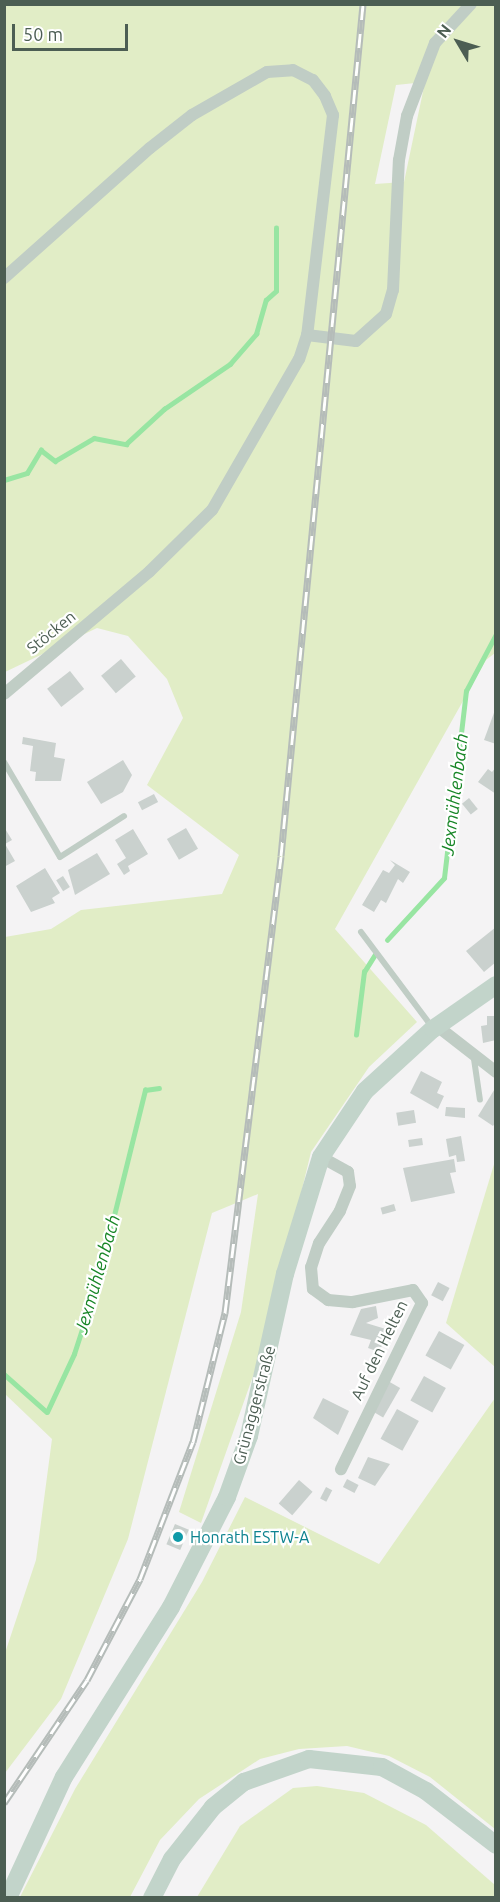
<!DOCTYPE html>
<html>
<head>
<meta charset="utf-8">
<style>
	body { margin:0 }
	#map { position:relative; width:500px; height:1902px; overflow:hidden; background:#f4f3f4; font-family:Ubuntu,sans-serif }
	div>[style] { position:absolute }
	.green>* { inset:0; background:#e1edc6 }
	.stream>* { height:4.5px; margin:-2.25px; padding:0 2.25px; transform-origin:2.25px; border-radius:2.25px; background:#98e5a2 }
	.building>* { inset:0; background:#cad1ce; transform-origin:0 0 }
	.lane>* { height:6px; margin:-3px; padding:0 3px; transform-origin:3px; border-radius:3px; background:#c0cdc5 }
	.street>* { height:12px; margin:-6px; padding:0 6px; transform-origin:6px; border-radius:6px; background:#c0cdc5 }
	.secondary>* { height:18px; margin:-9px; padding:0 9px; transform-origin:9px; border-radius:9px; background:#c2d4ca }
	.rail>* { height:7px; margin-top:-3.5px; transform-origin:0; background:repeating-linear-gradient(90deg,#fff 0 14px,#b5bcb9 0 28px); box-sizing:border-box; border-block:2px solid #b5bcb9 }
	.dots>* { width:16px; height:16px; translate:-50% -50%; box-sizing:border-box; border:3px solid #fff; border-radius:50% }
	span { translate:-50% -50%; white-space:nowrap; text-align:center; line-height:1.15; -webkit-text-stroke:4.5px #fff; paint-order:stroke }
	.street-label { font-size:16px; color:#4c5e53 }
	.culture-label { font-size:16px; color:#0d838f }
	.left { translate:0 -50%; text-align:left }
	.water-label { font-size:18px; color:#188627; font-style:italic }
	.frame { position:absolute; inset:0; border:6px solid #4c5e53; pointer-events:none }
	.north { position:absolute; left:428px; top:12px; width:60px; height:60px; -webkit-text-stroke:4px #fff; paint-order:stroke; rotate:308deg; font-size:16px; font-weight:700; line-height:24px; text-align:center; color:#4c5e53 }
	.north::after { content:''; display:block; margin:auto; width:21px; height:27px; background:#4c5e53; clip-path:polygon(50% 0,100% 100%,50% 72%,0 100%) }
	.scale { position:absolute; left:12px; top:24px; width:116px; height:27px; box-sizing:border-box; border:3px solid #4c5e53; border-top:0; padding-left:8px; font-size:18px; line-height:21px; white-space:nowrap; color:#4c5e53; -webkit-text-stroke:4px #fff; paint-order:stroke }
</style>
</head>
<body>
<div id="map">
	<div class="green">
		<i style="clip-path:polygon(evenodd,5px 5px,495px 5px,495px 653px,486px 660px,335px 929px,417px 1022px,369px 1067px,311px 1152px,265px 1342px,201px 1523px,179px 1512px,241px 1312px,258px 1194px,212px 1213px,128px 1539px,61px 1699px,5px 1773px,5px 1653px,36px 1560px,52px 1439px,5px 1394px,5px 937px,51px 929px,81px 910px,222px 894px,239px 855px,147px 785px,183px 718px,167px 679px,128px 636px,97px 628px,5px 672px,5px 5px,425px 82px,404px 182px,375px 184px,396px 85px,425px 82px)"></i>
		<i style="clip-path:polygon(495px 1161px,495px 1367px,446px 1323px)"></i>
		<i style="clip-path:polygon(495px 1398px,495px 1829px,430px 1777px,389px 1756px,347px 1746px,299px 1749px,260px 1759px,199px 1799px,160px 1840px,130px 1897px,20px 1897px,75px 1789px,202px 1582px,245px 1497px,379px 1564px)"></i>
		<i style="clip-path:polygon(317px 1786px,364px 1793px,426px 1825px,495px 1885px,495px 1897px,197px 1897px,240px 1826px,293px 1788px)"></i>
	</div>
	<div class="stream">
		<i style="left:4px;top:480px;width:24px;rotate:-17deg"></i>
		<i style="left:27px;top:473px;width:27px;rotate:-59deg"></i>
		<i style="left:41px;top:450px;width:18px;rotate:38deg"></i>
		<i style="left:55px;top:461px;width:45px;rotate:-30.5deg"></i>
		<i style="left:94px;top:438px;width:33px;rotate:11deg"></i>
		<i style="left:126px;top:444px;width:52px;rotate:-42.6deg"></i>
		<i style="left:164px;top:409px;width:80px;rotate:-34.3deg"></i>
		<i style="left:230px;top:364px;width:40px;rotate:-49deg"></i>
		<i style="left:256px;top:334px;width:35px;rotate:-74deg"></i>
		<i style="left:266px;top:300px;width:13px;rotate:-42deg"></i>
		<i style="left:276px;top:291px;width:63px;rotate:-90deg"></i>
		<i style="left:387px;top:940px;width:84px;rotate:-47.4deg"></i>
		<i style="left:444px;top:878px;width:188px;rotate:-83.3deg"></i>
		<i style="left:466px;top:691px;width:64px;rotate:-62.2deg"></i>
		<i style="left:356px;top:1035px;width:64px;rotate:-82.8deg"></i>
		<i style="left:364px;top:972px;width:22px;rotate:-58deg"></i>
		<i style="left:4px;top:1374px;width:57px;rotate:41.5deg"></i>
		<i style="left:47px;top:1412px;width:64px;rotate:-65deg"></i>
		<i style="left:74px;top:1354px;width:78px;rotate:-72deg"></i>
		<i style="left:98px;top:1280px;width:196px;rotate:-76.1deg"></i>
		<i style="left:145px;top:1090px;width:14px;rotate:-8deg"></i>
	</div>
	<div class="building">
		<i style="left:121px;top:659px;width:23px;height:26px;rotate:50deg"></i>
		<i style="left:70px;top:671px;width:23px;height:29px;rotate:52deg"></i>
		<i style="clip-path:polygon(495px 710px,496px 710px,496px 744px,484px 740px)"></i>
		<i style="clip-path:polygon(23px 737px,56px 743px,54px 757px,65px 759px,61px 781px,35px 781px,36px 772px,30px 771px,33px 746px,22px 744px)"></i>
		<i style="clip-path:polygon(123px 760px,132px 775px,123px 792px,101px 804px,87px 782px)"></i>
		<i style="clip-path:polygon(496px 767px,496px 794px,478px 782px,488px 769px,492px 772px)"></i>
		<i style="left:154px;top:794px;width:9px;height:18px;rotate:63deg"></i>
		<i style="left:469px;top:798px;width:14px;height:9px;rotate:51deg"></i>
		<i style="clip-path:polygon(4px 827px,12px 840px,5px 844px,15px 861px,4px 867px)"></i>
		<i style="left:186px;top:828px;width:24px;height:22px;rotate:60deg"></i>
		<i style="clip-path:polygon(133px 829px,148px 854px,128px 866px,130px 871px,124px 875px,117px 864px,126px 858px,115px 840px)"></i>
		<i style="clip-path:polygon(97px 853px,110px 874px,75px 895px,68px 870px)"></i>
		<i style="clip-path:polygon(390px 860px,410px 872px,403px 883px,398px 879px,386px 903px,381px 900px,374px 912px,362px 905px,383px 870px,389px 873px,395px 865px)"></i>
		<i style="clip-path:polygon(45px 868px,60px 893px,52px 898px,55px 903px,31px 912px,16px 886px)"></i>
		<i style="left:63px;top:876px;width:13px;height:8px;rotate:58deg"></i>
		<i style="clip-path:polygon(496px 927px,496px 962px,484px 972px,466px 951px)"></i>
		<i style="clip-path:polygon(487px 1016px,496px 1016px,496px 1040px,483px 1043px,481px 1026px,487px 1025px)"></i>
		<i style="clip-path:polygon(421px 1071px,442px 1082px,437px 1093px,444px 1096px,438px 1109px,410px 1093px)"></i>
		<i style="clip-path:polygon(496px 1087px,496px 1122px,493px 1126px,478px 1116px)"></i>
		<i style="clip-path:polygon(446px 1107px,465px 1108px,465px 1118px,445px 1116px)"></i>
		<i style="left:414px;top:1110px;width:13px;height:18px;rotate:81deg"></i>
		<i style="clip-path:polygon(461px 1136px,465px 1161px,457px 1162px,456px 1155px,449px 1157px,446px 1139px)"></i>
		<i style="left:422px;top:1138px;width:7px;height:14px;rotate:82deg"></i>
		<i style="clip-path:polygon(454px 1159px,456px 1172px,450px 1173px,455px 1193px,411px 1202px,403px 1168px)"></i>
		<i style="left:394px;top:1204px;width:7px;height:14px;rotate:74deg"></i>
		<i style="left:438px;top:1282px;width:13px;height:15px;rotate:27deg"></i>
		<i style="clip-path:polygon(376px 1306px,378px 1318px,366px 1323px,389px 1330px,379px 1352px,368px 1348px,371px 1340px,350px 1335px,361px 1309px)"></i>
		<i style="left:439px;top:1331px;width:29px;height:28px;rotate:29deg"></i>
		<i style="left:424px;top:1376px;width:25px;height:28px;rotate:29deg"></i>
		<i style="left:388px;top:1381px;width:14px;height:34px;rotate:30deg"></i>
		<i style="clip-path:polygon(323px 1398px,349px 1411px,338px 1435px,313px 1418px)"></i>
		<i style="left:397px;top:1409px;width:25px;height:34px;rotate:29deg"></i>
		<i style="clip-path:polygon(368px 1457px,390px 1464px,375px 1486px,358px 1478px)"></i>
		<i style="left:347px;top:1479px;width:13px;height:9px;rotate:27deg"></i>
		<i style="left:299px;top:1480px;width:18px;height:31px;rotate:41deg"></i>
		<i style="left:326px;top:1487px;width:7px;height:13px;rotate:27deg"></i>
		<i style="left:175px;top:1524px;width:15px;height:22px;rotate:23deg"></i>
	</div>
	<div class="lane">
		<i style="left:4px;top:762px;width:110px;rotate:59.5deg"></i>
		<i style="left:60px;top:857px;width:76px;rotate:-32.6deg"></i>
		<i style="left:361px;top:932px;width:119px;rotate:53.2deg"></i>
		<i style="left:474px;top:1059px;width:41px;rotate:81.7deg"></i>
	</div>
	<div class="street">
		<i style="left:4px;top:278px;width:195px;rotate:-41.7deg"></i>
		<i style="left:150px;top:148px;width:53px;rotate:-38.2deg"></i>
		<i style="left:192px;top:115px;width:86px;rotate:-29.8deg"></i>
		<i style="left:267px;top:72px;width:26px;rotate:-4deg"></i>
		<i style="left:293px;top:70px;width:22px;rotate:27deg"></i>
		<i style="left:313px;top:80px;width:20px;rotate:53deg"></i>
		<i style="left:325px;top:96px;width:21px;rotate:67deg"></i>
		<i style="left:333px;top:115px;width:222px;rotate:96.7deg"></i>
		<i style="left:307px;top:335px;width:25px;rotate:108deg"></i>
		<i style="left:299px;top:359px;width:174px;rotate:119.9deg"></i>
		<i style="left:212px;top:510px;width:88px;rotate:135.5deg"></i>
		<i style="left:149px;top:572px;width:189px;rotate:139.9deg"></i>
		<i style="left:307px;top:335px;width:49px;rotate:7deg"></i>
		<i style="left:356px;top:341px;width:40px;rotate:-42deg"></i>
		<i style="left:386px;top:314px;width:25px;rotate:-74deg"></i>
		<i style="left:393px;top:290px;width:130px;rotate:-87.4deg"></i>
		<i style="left:399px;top:160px;width:45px;rotate:-79.7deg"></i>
		<i style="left:407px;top:116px;width:78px;rotate:-69deg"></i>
		<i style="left:435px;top:43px;width:53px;rotate:-47.3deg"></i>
		<i style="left:437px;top:1026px;width:75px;rotate:37.9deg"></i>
		<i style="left:321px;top:1157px;width:31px;rotate:29deg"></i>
		<i style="left:348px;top:1172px;width:14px;rotate:82deg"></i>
		<i style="left:350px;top:1186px;width:27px;rotate:112deg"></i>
		<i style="left:340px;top:1211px;width:38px;rotate:123deg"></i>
		<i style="left:319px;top:1243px;width:25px;rotate:108deg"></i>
		<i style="left:311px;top:1267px;width:22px;rotate:85deg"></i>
		<i style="left:313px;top:1289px;width:19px;rotate:36deg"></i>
		<i style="left:328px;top:1300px;width:25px;rotate:5deg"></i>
		<i style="left:353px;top:1302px;width:61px;rotate:-11.3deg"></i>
		<i style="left:413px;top:1290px;width:16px;rotate:55deg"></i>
		<i style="left:422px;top:1303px;width:185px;rotate:116deg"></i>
	</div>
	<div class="secondary">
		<i style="left:8px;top:1898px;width:133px;rotate:-65.2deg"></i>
		<i style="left:64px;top:1777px;width:201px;rotate:-57.8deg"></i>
		<i style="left:171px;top:1607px;width:123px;rotate:-63deg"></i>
		<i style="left:227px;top:1497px;width:65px;rotate:-70.2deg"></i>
		<i style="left:249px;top:1436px;width:166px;rotate:-77.5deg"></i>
		<i style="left:285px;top:1274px;width:122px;rotate:-72.9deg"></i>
		<i style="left:321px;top:1157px;width:79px;rotate:-56.3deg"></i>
		<i style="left:365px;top:1091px;width:92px;rotate:-42.4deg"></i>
		<i style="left:433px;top:1029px;width:77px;rotate:-34.9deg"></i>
		<i style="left:152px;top:1898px;width:44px;rotate:-62.9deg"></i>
		<i style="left:172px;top:1859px;width:66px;rotate:-51.7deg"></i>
		<i style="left:213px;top:1807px;width:40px;rotate:-39deg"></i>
		<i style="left:244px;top:1782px;width:69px;rotate:-19.5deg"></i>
		<i style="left:309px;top:1759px;width:73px;rotate:6.3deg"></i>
		<i style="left:382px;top:1767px;width:50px;rotate:28.6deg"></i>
		<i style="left:426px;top:1791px;width:88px;rotate:37.6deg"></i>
	</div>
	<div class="rail">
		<i style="left:4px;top:1803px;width:148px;rotate:-56deg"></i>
		<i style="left:87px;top:1680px;width:114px;rotate:-62.3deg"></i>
		<i style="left:140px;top:1579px;width:147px;rotate:-68.9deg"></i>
		<i style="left:193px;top:1442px;width:133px;rotate:-76.1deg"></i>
		<i style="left:225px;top:1313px;width:460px;rotate:-83deg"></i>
		<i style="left:281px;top:856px;width:856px;rotate:-84.5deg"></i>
	</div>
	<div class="dots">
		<i style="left:178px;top:1537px;background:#0f9aa8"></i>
	</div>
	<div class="street-label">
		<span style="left:51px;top:632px;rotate:-39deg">Stöcken</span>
		<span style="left:379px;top:1350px;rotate:-64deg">Auf den Helten</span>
		<span style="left:254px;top:1405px;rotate:-75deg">Grünaggerstraße</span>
	</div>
	<div class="culture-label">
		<span class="left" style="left:190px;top:1537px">Honrath ESTW-A</span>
	</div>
	<div class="water-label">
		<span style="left:454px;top:794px;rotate:-83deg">Jexmühlenbach</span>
		<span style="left:97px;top:1274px;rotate:-74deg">Jexmühlenbach</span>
	</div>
	<div class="frame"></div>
	<div class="north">N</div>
	<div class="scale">50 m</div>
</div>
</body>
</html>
